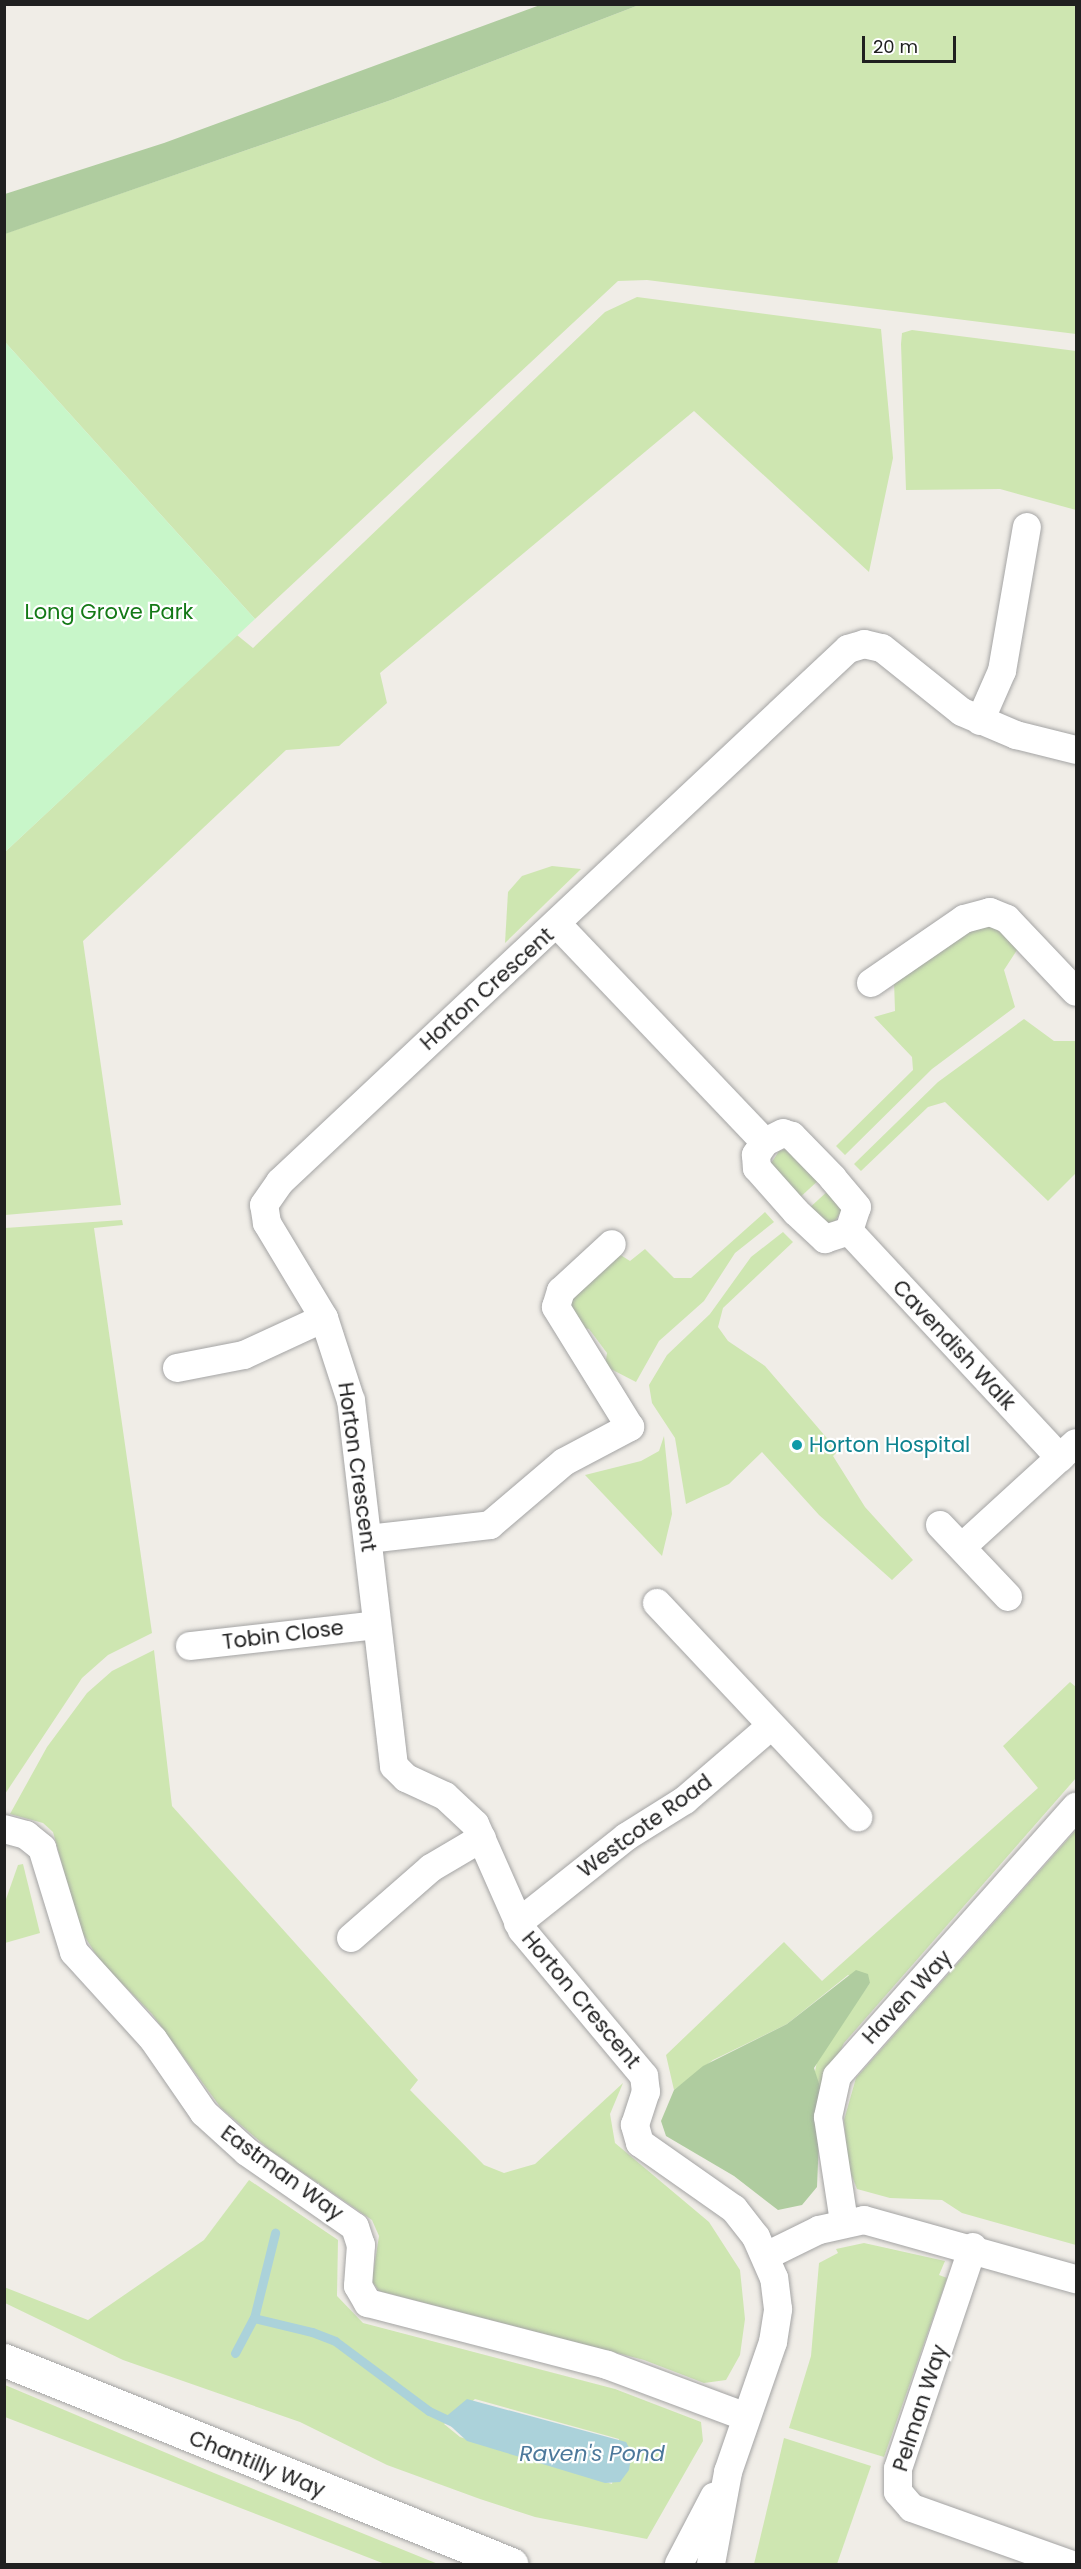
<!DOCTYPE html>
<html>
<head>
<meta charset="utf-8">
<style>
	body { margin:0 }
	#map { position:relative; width:1081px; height:2569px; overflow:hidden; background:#f0ede7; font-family:Poppins,sans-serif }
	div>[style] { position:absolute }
	.grass>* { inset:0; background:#cee6b1 }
	.forest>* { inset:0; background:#afcc9f }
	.park>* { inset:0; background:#c8f6c9 }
	.water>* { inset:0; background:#abd2da }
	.stream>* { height:9px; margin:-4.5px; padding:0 4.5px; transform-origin:4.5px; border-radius:4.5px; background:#abd2da }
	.roads { filter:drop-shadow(0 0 2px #a4a4a4) drop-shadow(0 0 2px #a4a4a4) }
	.minor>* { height:28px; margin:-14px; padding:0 14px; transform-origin:14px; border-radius:14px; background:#fff }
	.tertiary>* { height:33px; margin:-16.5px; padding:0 16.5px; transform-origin:16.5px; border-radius:16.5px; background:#fff }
	.dots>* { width:16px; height:16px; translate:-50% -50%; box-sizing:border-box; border:3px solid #fff; border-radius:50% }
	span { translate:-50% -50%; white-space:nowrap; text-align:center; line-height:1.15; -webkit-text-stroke:4.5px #fff; paint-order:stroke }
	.park-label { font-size:21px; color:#147916 }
	.street-label { font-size:21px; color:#202020 }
	.culture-label { font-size:21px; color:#0d838f }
	.left { translate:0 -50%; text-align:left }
	.water-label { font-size:22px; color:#4c789b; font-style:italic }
	.frame { position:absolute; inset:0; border:6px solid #202020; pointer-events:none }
	.scale { position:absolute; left:862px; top:36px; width:94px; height:27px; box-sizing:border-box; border:3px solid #202020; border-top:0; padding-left:8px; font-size:18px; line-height:21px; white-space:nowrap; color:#202020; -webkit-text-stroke:4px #fff; paint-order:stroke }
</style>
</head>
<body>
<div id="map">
	<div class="grass">
		<i style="clip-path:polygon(639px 5px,1075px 4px,1076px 334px,647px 280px,618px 281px,255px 619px,5px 342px,4px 234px,391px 100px)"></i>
		<i style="clip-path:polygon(637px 297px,881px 329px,893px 458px,869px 572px,694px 411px,380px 673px,387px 703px,339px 746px,286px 750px,83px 941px,121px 1205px,5px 1215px,5px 852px,237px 635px,253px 648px,605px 312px)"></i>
		<i style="clip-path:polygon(912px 330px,1076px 351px,1076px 510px,1000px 489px,906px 490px,901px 344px,902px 333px)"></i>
		<i style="clip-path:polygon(552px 866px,581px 869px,505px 943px,508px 892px,522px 876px)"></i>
		<i style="clip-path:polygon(993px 926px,1019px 947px,1004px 970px,1015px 1007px,932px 1069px,845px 1155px,836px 1146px,913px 1070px,912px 1057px,874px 1017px,895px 1011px,894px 981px,973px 927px)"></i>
		<i style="clip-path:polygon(1024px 1019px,1054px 1041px,1076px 1041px,1076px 1173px,1048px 1201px,945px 1102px,928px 1107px,861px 1171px,854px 1164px,938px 1082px)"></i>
		<i style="clip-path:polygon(787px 1149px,821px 1178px,796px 1201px,770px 1165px,779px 1151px)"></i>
		<i style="clip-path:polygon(830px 1189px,842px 1210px,835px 1221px,823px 1224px,806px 1211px)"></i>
		<i style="clip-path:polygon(765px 1212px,774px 1222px,735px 1253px,704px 1301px,659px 1341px,636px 1382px,605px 1366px,607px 1353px,589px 1329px,575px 1326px,566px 1302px,619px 1254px,630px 1261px,645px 1249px,674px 1278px,691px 1278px)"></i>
		<i style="clip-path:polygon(122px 1220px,123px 1225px,94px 1228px,152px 1633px,108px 1655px,82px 1678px,5px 1794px,5px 1228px)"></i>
		<i style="clip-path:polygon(783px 1232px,793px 1242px,723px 1308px,718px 1327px,728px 1341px,765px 1366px,838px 1451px,833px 1456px,865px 1507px,913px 1560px,892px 1580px,819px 1515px,762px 1452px,729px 1484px,686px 1504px,675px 1438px,652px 1403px,649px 1385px,667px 1355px,710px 1314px,751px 1257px)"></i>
		<i style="clip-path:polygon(664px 1436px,672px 1514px,662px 1556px,585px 1475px,641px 1461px,659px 1451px)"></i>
		<i style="clip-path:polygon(154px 1650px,172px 1806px,418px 2080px,410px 2090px,484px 2165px,504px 2173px,535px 2164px,623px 2083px,610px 2114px,615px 2143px,709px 2222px,740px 2270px,745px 2319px,740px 2355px,726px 2380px,704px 2383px,644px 2360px,379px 2291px,372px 2281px,379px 2236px,372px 2220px,270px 2150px,221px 2108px,152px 2014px,100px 1961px,80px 1929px,53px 1832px,43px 1823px,10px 1814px,47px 1747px,87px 1693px,112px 1671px)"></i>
		<i style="clip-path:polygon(1070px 1682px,1076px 1687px,1076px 1778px,844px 2043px,821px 2090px,814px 2076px,818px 2057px,870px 1983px,848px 1975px,787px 2024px,713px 2060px,674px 2090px,666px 2055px,784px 1942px,822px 1981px,1038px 1788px,1003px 1746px)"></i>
		<i style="clip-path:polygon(1076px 1830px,1076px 2245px,962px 2213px,942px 2200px,890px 2198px,857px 2189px,848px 2166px,844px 2120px,856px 2078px)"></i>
		<i style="clip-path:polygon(23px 1864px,40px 1933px,5px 1943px,5px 1902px,18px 1865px)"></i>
		<i style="clip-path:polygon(evenodd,249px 2180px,338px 2240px,337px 2296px,363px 2323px,615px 2389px,701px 2422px,703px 2441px,647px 2539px,535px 2517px,480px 2499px,387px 2465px,300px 2422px,123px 2360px,5px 2303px,4px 2287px,88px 2320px,204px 2240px,249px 2180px,475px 2399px,619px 2439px,612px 2484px,460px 2437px,444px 2424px,475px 2399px)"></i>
		<i style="clip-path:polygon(864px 2243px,945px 2261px,939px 2275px,947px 2278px,884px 2457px,789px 2428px,811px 2356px,819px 2263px,838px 2253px,836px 2249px)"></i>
		<i style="clip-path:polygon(5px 2385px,214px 2473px,438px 2564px,385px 2564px,5px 2417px)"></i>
		<i style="clip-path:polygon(784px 2438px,871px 2466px,837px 2564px,754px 2564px)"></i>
	</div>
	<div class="forest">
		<i style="clip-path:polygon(540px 5px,639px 5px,391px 100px,5px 234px,5px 194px,164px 143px)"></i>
		<i style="clip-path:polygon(856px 1970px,868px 1974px,870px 1983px,814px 2068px,821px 2090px,817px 2187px,802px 2205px,778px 2210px,734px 2176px,666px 2136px,661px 2121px,674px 2090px,703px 2066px,787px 2024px)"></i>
	</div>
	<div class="park">
		<i style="clip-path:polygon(5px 342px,255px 619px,5px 852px,4px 852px)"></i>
	</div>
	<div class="water">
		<i style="clip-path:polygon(467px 2399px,626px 2442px,632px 2453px,629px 2470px,620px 2482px,605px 2483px,467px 2441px,443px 2419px)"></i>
	</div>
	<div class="stream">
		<i style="left:254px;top:2318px;width:88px;rotate:-76.1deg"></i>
		<i style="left:235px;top:2353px;width:40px;rotate:-62deg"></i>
		<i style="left:254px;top:2318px;width:60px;rotate:13.6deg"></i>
		<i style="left:312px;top:2332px;width:25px;rotate:21deg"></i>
		<i style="left:335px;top:2341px;width:117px;rotate:36.7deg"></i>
		<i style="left:429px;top:2411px;width:26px;rotate:25deg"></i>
	</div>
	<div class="roads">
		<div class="minor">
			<i style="left:980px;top:721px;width:55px;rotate:-66.3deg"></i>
			<i style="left:1002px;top:671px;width:146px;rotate:-80.2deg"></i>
			<i style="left:558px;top:925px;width:300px;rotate:46.4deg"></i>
			<i style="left:871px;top:983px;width:113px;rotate:-34.5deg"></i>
			<i style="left:964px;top:919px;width:27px;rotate:-15deg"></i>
			<i style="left:990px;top:912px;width:18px;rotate:22deg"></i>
			<i style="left:1007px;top:919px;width:100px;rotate:46.6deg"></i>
			<i style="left:849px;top:1231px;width:25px;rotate:-72deg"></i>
			<i style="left:857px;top:1207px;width:38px;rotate:-130deg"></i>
			<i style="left:833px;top:1178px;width:59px;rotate:-134.3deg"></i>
			<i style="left:792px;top:1136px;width:9px;rotate:-162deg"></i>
			<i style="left:783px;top:1133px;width:20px;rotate:153deg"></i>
			<i style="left:765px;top:1142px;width:16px;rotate:125deg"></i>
			<i style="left:756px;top:1155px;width:13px;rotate:86deg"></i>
			<i style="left:757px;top:1168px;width:59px;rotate:48.4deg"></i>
			<i style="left:796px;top:1212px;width:40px;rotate:43deg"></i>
			<i style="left:825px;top:1239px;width:25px;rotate:-18deg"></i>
			<i style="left:849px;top:1231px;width:310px;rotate:47.1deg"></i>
			<i style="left:177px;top:1368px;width:68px;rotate:-11deg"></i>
			<i style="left:244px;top:1355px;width:88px;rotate:-24.8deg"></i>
			<i style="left:940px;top:1525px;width:99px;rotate:46.6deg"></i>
			<i style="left:368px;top:1539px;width:123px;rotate:-6.5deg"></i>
			<i style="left:490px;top:1525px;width:97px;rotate:-40.4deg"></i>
			<i style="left:564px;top:1462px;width:75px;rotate:-27.9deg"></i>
			<i style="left:630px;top:1427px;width:141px;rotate:-121.7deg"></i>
			<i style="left:556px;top:1307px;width:17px;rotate:-73deg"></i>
			<i style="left:561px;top:1291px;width:69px;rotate:-42.7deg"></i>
			<i style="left:962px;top:1547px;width:154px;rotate:-42.4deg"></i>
			<i style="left:657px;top:1603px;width:294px;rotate:46.8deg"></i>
			<i style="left:190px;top:1646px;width:187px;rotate:-6.4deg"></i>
			<i style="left:4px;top:1829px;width:23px;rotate:15deg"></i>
			<i style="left:26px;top:1835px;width:21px;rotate:39deg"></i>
			<i style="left:42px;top:1848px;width:109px;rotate:72.9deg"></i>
			<i style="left:74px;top:1952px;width:118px;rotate:47.8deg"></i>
			<i style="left:153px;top:2039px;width:90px;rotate:55.4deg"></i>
			<i style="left:204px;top:2113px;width:58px;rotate:42.2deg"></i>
			<i style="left:247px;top:2152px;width:131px;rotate:34.8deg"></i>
			<i style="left:355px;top:2227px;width:19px;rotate:72deg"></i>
			<i style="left:361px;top:2245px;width:41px;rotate:94.2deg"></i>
			<i style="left:358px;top:2286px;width:20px;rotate:60deg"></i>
			<i style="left:368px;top:2303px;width:247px;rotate:14.5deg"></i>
			<i style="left:607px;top:2365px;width:148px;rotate:20.5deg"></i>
			<i style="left:518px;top:1923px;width:138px;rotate:-38.5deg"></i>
			<i style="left:626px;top:1837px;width:70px;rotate:-32.1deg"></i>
			<i style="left:685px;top:1800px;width:113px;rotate:-40.7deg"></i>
			<i style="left:351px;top:1938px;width:106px;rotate:-41.2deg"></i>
			<i style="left:431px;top:1868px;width:59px;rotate:-30.5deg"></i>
			<i style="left:844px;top:2222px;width:106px;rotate:-98.7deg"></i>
			<i style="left:828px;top:2117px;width:42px;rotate:-77.6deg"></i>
			<i style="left:837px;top:2076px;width:360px;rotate:-48.4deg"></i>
			<i style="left:973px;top:2247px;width:234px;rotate:108.7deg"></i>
			<i style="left:898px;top:2469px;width:23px;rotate:90deg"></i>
			<i style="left:898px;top:2492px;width:21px;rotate:49deg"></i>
			<i style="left:912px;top:2508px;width:167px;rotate:19.6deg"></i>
			<i style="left:766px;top:2256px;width:59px;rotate:-26.1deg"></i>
			<i style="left:819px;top:2230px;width:46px;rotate:-12.5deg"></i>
			<i style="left:864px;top:2220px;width:220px;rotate:15.6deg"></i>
			<i style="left:679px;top:2564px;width:76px;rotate:-62.4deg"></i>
			<i style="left:711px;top:2564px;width:94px;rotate:-79.5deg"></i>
			<i style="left:728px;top:2472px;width:138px;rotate:-70.9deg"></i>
			<i style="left:773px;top:2342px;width:33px;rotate:-81deg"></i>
			<i style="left:778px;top:2309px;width:31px;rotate:-97deg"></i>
			<i style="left:774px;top:2278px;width:45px;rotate:-113.7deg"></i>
			<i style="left:756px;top:2237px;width:36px;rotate:-128deg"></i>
			<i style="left:734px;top:2209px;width:115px;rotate:-144.9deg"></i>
			<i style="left:640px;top:2143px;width:19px;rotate:-106deg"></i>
			<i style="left:635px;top:2125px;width:35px;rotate:-72deg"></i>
			<i style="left:646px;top:2092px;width:16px;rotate:-97deg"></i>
			<i style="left:644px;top:2076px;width:190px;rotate:-129.9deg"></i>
			<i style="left:522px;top:1930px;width:116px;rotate:-113.9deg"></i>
			<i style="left:475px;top:1824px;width:41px;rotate:-137deg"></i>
			<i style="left:445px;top:1796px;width:43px;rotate:-155.2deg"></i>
			<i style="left:406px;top:1778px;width:17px;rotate:-135deg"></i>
			<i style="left:394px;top:1766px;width:368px;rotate:-96.7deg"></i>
			<i style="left:351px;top:1401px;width:87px;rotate:-108deg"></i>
			<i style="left:324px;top:1318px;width:111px;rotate:-121deg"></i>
			<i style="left:267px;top:1223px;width:18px;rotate:-99deg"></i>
			<i style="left:264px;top:1205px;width:28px;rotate:-55deg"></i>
			<i style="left:280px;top:1182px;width:779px;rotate:-43.18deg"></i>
			<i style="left:848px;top:649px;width:17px;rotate:-17deg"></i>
			<i style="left:864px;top:644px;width:18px;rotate:13deg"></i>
			<i style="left:882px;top:648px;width:102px;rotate:38.7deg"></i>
			<i style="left:962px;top:712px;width:59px;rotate:23.1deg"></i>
			<i style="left:1016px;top:735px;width:62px;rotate:14deg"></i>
		</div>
		<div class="tertiary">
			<i style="left:4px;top:2360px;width:547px;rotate:21.92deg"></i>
		</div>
	</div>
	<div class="dots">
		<i style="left:797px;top:1445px;background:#0f9aa8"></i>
	</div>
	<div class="park-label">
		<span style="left:109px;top:612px">Long Grove Park</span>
	</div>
	<div class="street-label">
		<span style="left:487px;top:989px;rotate:-42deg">Horton Crescent</span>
		<span style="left:954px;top:1345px;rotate:47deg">Cavendish Walk</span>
		<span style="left:357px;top:1467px;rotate:82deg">Horton Crescent</span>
		<span style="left:283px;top:1635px;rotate:-7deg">Tobin Close</span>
		<span style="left:645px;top:1826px;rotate:-36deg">Westcote Road</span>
		<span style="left:907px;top:1997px;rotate:-47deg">Haven Way</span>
		<span style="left:581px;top:2000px;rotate:50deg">Horton Crescent</span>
		<span style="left:282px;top:2173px;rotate:36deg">Eastman Way</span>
		<span style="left:920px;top:2408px;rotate:-72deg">Pelman Way</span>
		<span style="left:257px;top:2464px;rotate:22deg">Chantilly Way</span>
	</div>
	<div class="culture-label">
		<span class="left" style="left:809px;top:1445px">Horton Hospital</span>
	</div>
	<div class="water-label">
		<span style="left:592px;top:2454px">Raven's Pond</span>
	</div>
	<div class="frame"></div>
	<div class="scale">20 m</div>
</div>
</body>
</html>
